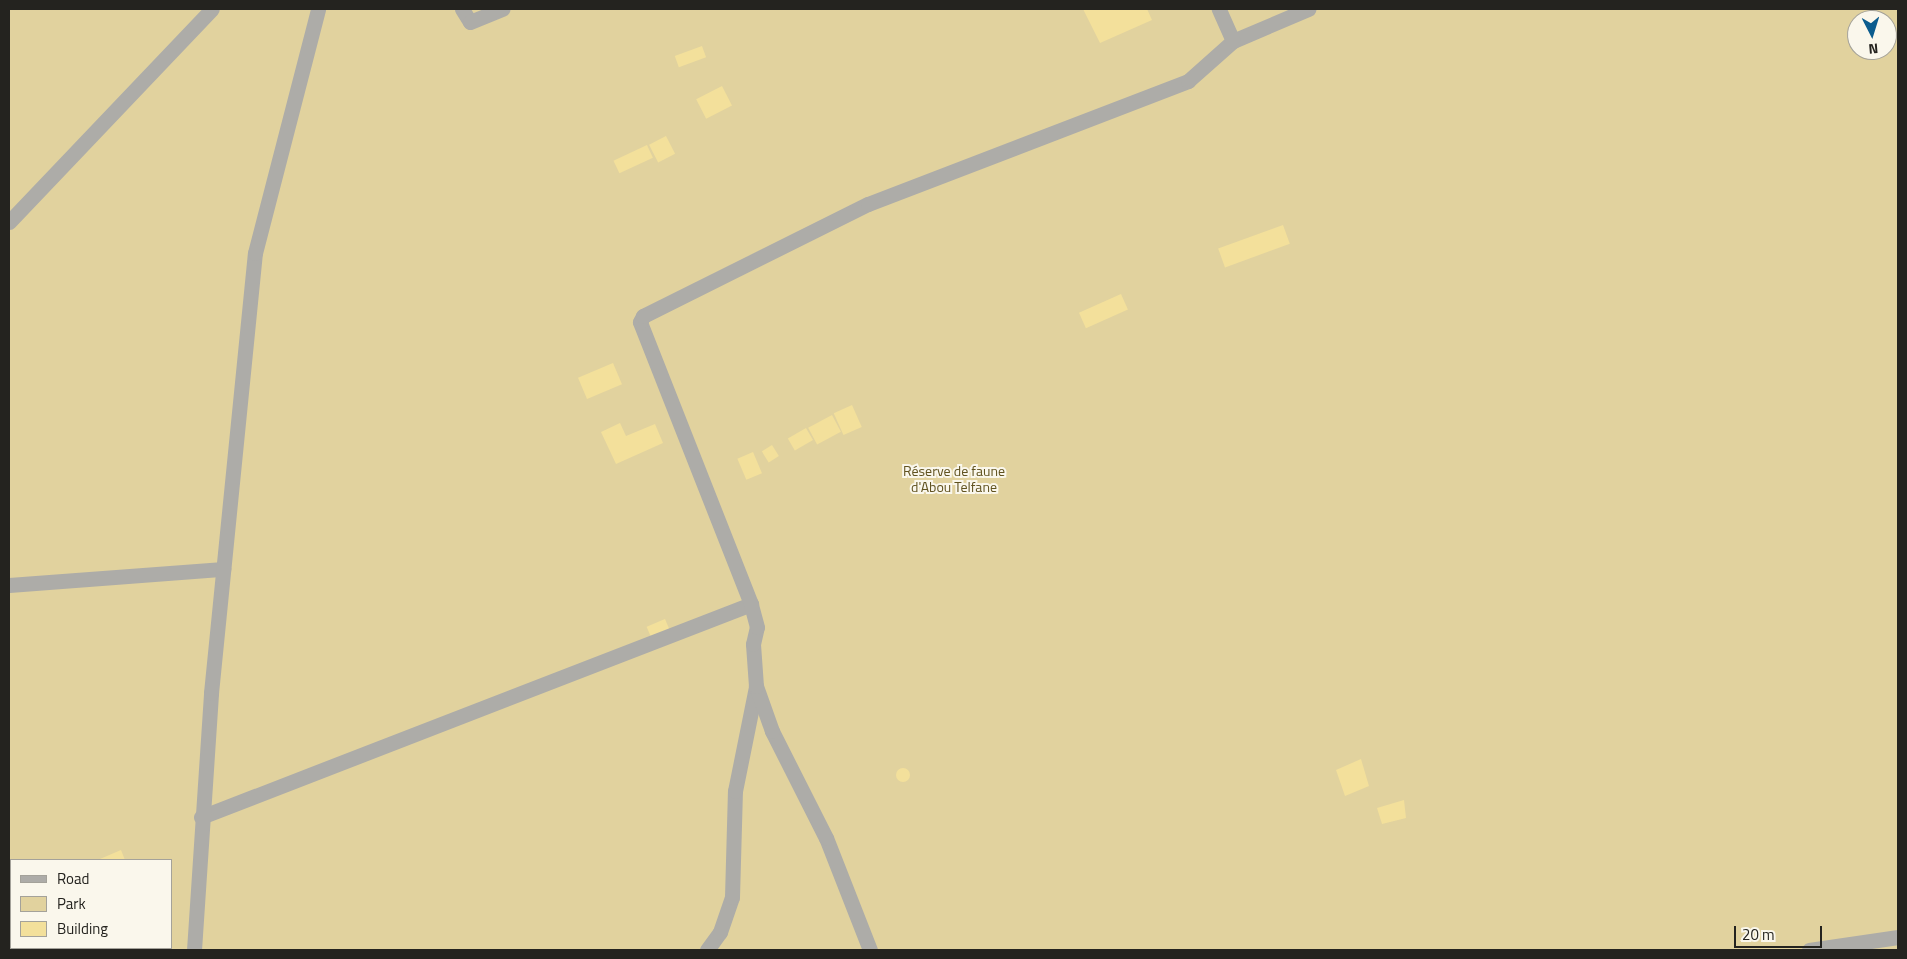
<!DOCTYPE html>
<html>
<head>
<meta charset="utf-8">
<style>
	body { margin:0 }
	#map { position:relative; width:1907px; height:959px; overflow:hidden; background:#faf7ec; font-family:"Titillium Web",sans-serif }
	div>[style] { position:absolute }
	.green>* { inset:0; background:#e1d29e }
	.building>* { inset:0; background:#f3e09b; transform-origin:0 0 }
	.round { border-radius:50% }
	.street>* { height:15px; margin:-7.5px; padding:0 7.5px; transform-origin:7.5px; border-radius:7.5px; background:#adaca8 }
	span { translate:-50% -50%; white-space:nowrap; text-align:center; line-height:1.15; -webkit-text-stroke:4px #faf7ec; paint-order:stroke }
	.park-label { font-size:14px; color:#60521f }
	.frame { position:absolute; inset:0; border:10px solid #24231f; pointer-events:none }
	.legend { position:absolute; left:10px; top:859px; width:162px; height:90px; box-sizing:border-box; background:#faf7ec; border:1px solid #a4a29a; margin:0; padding:6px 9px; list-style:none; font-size:15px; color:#24231f }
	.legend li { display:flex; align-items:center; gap:10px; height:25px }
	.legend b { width:25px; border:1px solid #a4a29a }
	.north { position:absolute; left:1847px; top:10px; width:50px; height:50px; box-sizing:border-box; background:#faf7ec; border:1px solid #a4a29a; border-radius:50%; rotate:175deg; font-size:14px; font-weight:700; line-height:20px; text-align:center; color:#24231f }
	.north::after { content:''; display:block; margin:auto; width:18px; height:22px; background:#0b5c8e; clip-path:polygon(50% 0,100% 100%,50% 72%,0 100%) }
	.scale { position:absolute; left:1734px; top:926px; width:88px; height:22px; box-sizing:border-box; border:2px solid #24231f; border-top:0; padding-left:6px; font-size:15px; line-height:18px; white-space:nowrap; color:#24231f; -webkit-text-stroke:4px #faf7ec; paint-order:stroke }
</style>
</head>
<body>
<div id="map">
	<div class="green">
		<i style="clip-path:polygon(evenodd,9px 9px,1898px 9px,1898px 950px,9px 950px,9px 9px,1857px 20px,1887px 20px,1887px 50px,1857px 50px,1857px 20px,9px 9px,11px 860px,171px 860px,171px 948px,11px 948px,11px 860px)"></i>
	</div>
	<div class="building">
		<i style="clip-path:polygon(1083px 9px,1147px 9px,1152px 20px,1100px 43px)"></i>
		<i style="left:702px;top:46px;width:12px;height:29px;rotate:70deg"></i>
		<i style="left:722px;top:86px;width:22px;height:29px;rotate:63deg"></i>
		<i style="left:666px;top:136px;width:20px;height:19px;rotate:63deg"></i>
		<i style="left:647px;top:145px;width:14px;height:37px;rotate:65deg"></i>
		<i style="left:1283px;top:225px;width:20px;height:69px;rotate:70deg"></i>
		<i style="left:1121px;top:294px;width:17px;height:46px;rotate:66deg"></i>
		<i style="left:613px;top:363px;width:23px;height:38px;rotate:67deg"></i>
		<i style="left:852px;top:405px;width:24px;height:20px;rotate:66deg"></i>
		<i style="left:832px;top:415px;width:19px;height:27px;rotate:62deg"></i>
		<i style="clip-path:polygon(620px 423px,626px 436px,655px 424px,663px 443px,616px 464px,601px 432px)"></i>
		<i style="left:806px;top:428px;width:14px;height:21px;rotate:60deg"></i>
		<i style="left:772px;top:445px;width:13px;height:12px;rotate:58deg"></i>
		<i style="left:753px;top:452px;width:23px;height:17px;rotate:67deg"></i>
		<i style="left:665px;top:619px;width:15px;height:20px;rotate:67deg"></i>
		<i style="clip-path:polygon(1361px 759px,1369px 786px,1345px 796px,1336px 770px)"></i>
		<i class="round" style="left:896px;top:768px;width:14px;height:14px"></i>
		<i style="clip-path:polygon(1404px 800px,1406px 818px,1382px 824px,1377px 808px)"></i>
		<i style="clip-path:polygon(121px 850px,125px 860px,100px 860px,100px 859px)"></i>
		<i style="clip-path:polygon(9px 878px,11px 913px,9px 914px)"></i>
	</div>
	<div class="street">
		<i style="left:462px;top:9px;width:15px;rotate:58deg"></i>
		<i style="left:470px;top:22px;width:35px;rotate:-22deg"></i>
		<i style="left:1233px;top:41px;width:82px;rotate:-23.1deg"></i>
		<i style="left:9px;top:222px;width:294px;rotate:-46.4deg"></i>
		<i style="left:9px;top:585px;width:215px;rotate:-4.3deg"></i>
		<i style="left:201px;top:817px;width:590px;rotate:-21.17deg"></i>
		<i style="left:194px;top:950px;width:258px;rotate:-86.2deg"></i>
		<i style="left:211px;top:693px;width:442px;rotate:-84.3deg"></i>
		<i style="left:255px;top:253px;width:252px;rotate:-75.5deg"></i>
		<i style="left:707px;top:950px;width:22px;rotate:-54deg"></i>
		<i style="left:720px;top:932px;width:37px;rotate:-71deg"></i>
		<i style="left:732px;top:897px;width:106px;rotate:-88.4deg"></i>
		<i style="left:735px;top:791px;width:106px;rotate:-78.6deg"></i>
		<i style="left:870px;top:950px;width:120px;rotate:-111.4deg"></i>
		<i style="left:826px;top:838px;width:120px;rotate:-116.8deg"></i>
		<i style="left:772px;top:731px;width:48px;rotate:-109.6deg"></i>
		<i style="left:756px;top:686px;width:42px;rotate:-94.1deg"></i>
		<i style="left:753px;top:644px;width:17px;rotate:-77deg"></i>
		<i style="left:757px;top:627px;width:24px;rotate:-105deg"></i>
		<i style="left:751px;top:604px;width:303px;rotate:-111.5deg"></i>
		<i style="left:640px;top:322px;width:7px;rotate:-63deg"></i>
		<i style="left:643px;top:316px;width:251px;rotate:-26.5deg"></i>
		<i style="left:868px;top:204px;width:343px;rotate:-21deg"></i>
		<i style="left:1188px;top:81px;width:60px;rotate:-41.6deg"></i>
		<i style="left:1233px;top:41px;width:35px;rotate:-114deg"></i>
		<i style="left:1809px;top:950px;width:90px;rotate:-8.3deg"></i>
	</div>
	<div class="park-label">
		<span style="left:954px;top:479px">Réserve de faune<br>d'Abou Telfane</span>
	</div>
	<div class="frame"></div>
	<ul class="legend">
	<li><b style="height:6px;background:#adaca8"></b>Road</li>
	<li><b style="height:14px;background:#e1d29e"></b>Park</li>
	<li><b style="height:14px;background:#f3e09b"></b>Building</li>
	</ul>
	<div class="north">N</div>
	<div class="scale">20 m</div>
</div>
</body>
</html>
